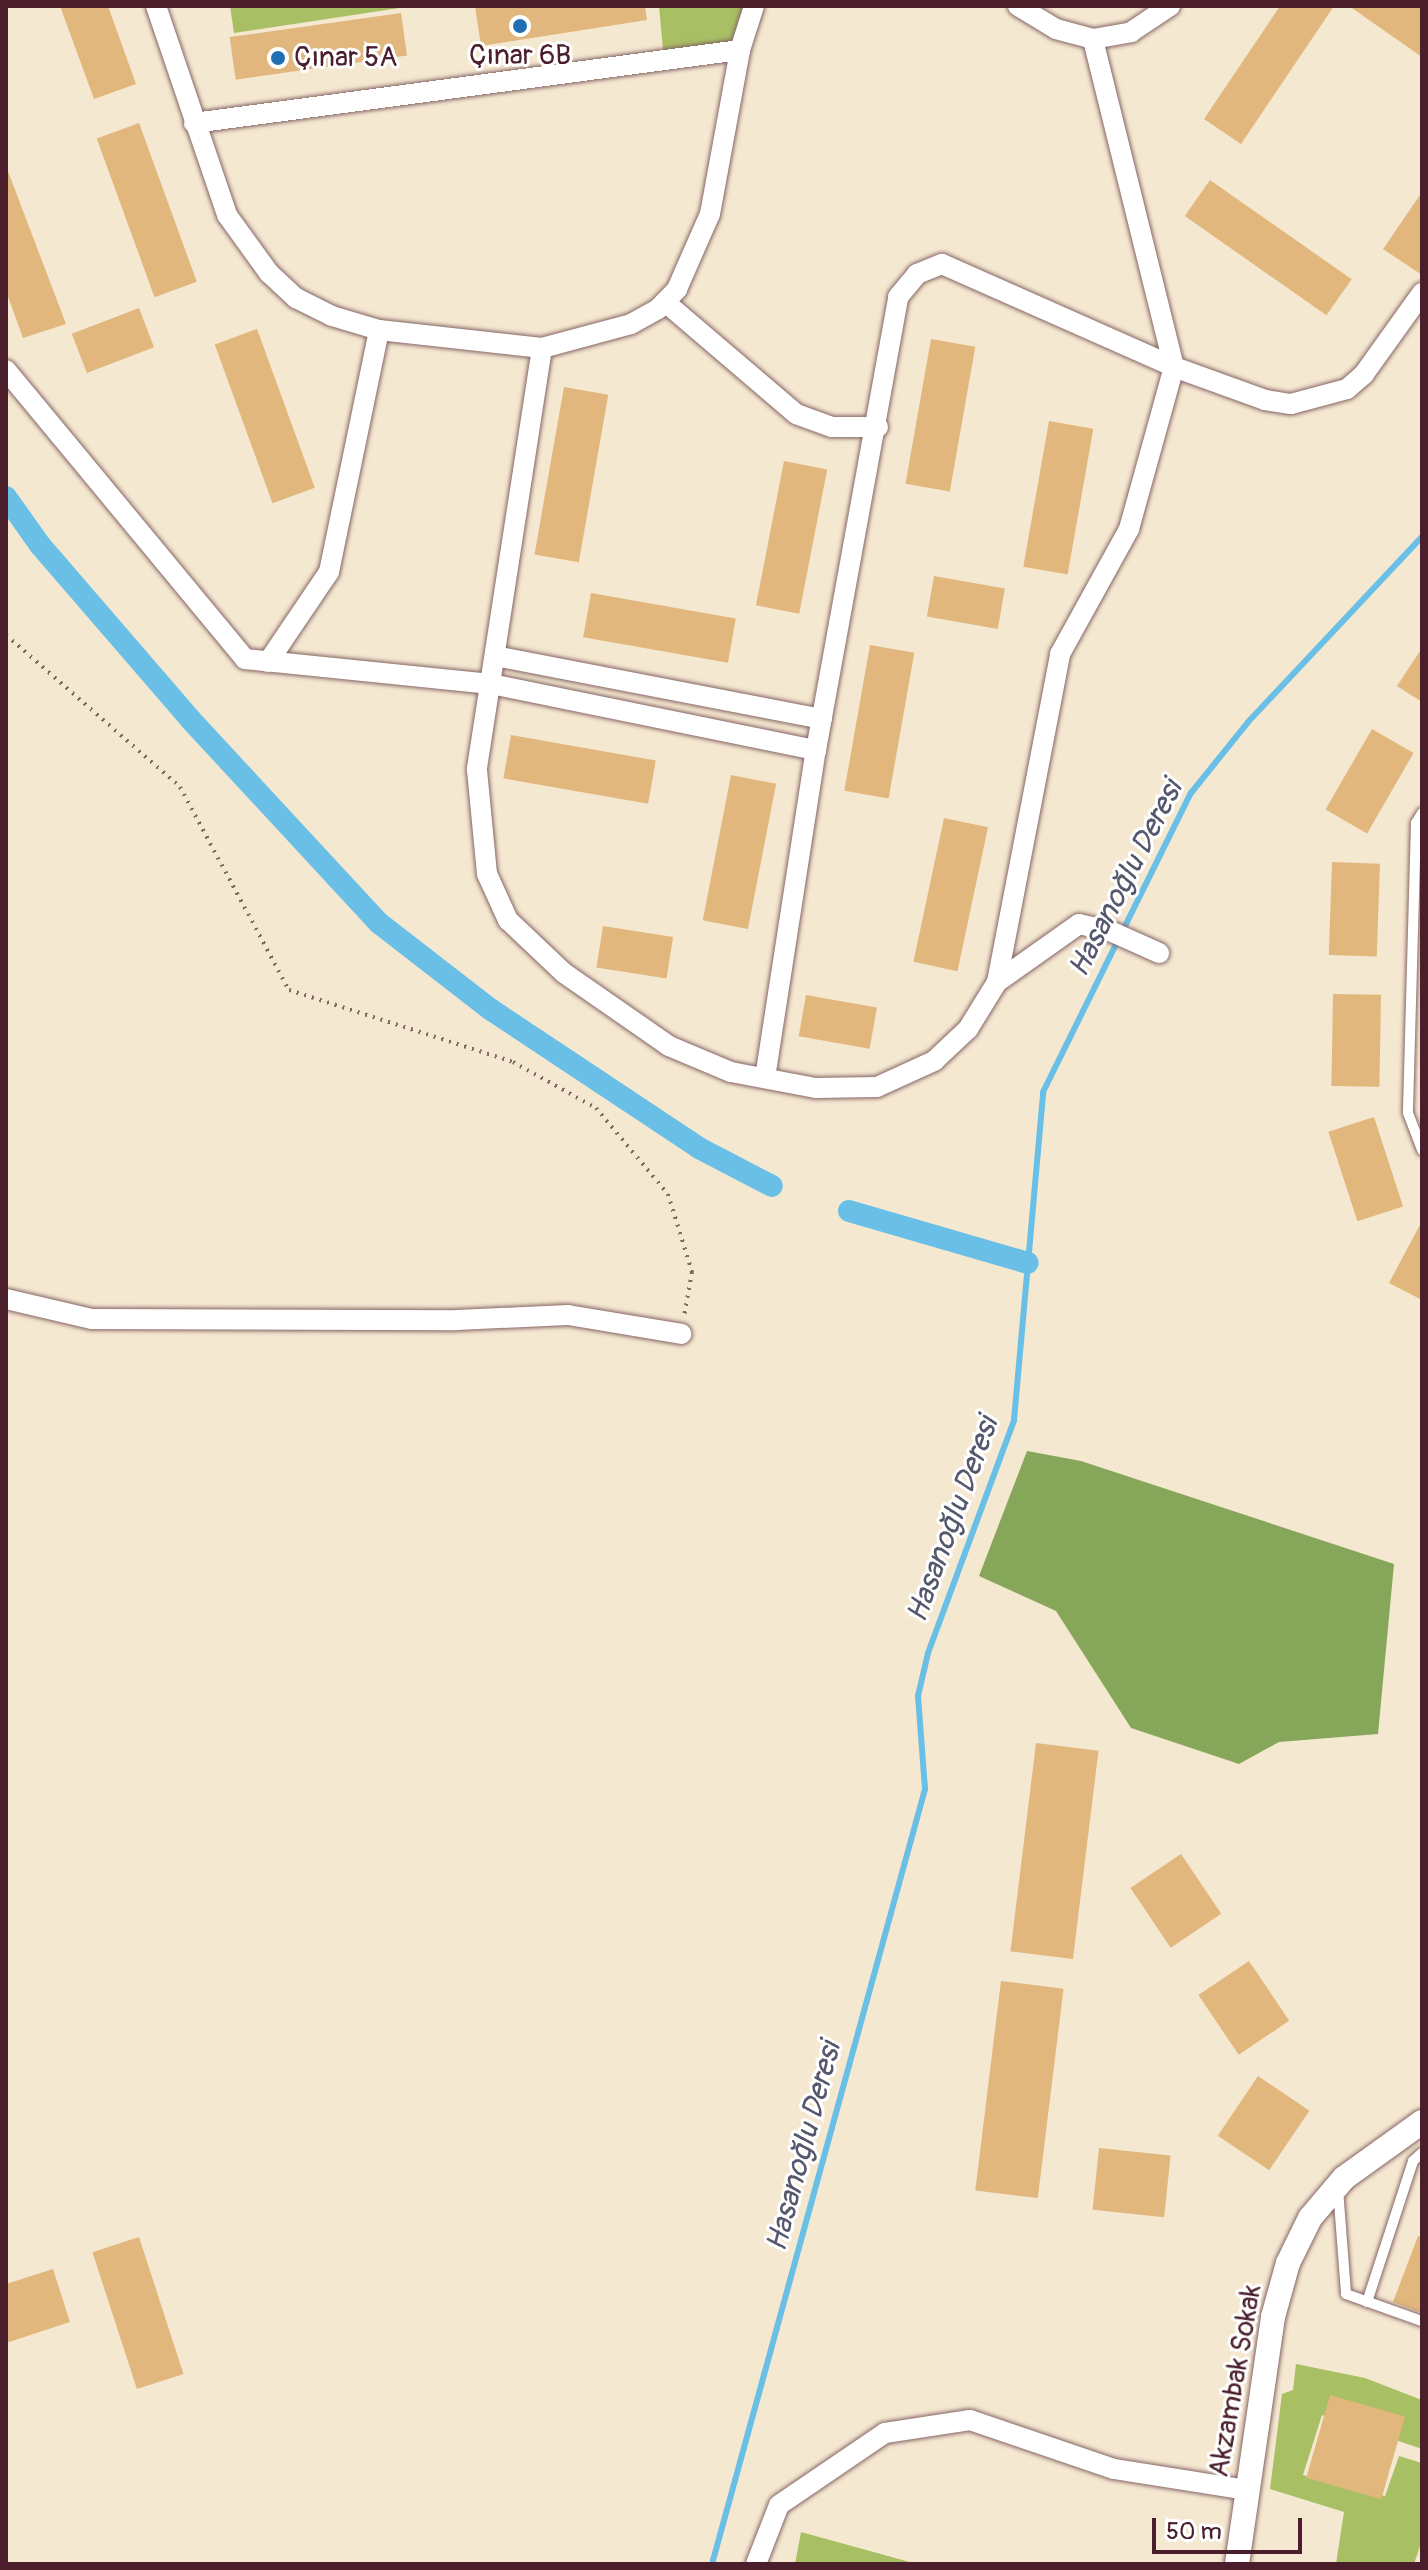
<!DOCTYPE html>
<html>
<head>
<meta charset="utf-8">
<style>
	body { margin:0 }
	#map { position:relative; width:1428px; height:2570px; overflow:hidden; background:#f5e8d1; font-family:Pangolin,sans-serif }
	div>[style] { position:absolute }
	.green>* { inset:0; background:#a9bf64 }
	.forest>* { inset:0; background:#86a65a }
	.stream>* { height:6px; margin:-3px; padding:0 3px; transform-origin:3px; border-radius:3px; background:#6abfe7 }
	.canal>* { height:22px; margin:-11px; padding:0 11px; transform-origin:11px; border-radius:11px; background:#6abfe7 }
	.building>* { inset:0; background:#e1b77d; transform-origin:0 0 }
	.path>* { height:4px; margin-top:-2px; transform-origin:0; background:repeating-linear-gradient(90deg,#866565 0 2px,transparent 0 8px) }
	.roads { filter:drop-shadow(0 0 2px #866565) drop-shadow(0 0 2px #866565) }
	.service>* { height:10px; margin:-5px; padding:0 5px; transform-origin:5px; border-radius:5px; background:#fff }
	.minor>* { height:20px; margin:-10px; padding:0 10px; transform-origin:10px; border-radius:10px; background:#fff }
	.tertiary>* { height:24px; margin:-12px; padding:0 12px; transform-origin:12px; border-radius:12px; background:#fff }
	.dots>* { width:22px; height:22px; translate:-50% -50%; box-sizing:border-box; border:4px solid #fff; border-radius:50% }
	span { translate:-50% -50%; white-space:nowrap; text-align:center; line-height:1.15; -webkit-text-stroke:6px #fff; paint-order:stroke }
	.poi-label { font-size:28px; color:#4a1f2b }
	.left { translate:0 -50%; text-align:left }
	.street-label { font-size:28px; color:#4a1f2b }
	.water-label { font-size:30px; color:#55576d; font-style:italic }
	.frame { position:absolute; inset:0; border:8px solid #4a1f2b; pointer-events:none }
	.scale { position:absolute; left:1152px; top:2518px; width:150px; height:36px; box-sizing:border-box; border:4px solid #4a1f2b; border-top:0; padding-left:10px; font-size:24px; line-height:28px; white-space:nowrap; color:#4a1f2b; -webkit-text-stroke:6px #fff; paint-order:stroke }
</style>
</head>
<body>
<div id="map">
	<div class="green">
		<i style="clip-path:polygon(230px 6px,413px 6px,234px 33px)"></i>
		<i style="clip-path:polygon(659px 6px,754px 6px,740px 50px,664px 60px)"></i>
		<i style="clip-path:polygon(1296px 2364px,1365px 2378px,1422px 2400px,1422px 2449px,1322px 2415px,1303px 2475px,1385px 2496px,1399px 2456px,1422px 2463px,1422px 2540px,1414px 2564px,1336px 2564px,1344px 2512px,1270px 2489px,1282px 2394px,1293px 2390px)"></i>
		<i style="clip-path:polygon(801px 2532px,917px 2564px,795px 2564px)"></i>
	</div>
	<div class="forest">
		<i style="clip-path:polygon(1027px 1451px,1081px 1461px,1394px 1564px,1378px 1734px,1279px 1742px,1239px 1764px,1131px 1728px,1056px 1611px,979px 1576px)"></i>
	</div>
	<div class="stream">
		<i style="left:712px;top:2564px;width:804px;rotate:-74.63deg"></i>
		<i style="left:925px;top:1789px;width:93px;rotate:-94.3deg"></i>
		<i style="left:918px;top:1696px;width:44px;rotate:-76.9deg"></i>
		<i style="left:928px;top:1653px;width:248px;rotate:-69.7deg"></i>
		<i style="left:1014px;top:1420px;width:329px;rotate:-84.9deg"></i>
		<i style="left:1043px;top:1092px;width:334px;rotate:-63.7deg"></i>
		<i style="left:1191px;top:793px;width:91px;rotate:-51.2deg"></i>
		<i style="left:1248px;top:722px;width:254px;rotate:-46.8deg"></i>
	</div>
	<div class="canal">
		<i style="left:6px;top:497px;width:59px;rotate:54.7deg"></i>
		<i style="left:40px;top:545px;width:230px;rotate:49.2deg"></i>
		<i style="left:190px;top:719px;width:278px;rotate:47.2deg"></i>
		<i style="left:379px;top:923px;width:140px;rotate:37.8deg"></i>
		<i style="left:490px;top:1009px;width:251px;rotate:33.6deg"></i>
		<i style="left:699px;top:1148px;width:82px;rotate:27.5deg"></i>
		<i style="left:849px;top:1211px;width:186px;rotate:16.2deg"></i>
	</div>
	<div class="building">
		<i style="clip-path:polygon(60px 6px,108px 6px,136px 84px,94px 99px)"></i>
		<i style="clip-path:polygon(475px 6px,645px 6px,647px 20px,481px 46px)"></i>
		<i style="clip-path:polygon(1280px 6px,1334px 6px,1241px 144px,1204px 119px)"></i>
		<i style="clip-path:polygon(1349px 6px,1422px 6px,1422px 57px)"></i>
		<i style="left:401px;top:13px;width:43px;height:173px;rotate:82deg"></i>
		<i style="left:139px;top:123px;width:169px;height:45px;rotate:70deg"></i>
		<i style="clip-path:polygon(6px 166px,66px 324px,23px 338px,6px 291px)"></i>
		<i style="left:1210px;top:180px;width:173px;height:44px;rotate:35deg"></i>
		<i style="clip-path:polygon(1422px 192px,1422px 275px,1383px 249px)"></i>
		<i style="left:139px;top:308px;width:42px;height:72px;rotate:69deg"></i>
		<i style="left:257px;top:329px;width:169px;height:45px;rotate:70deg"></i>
		<i style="left:931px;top:339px;width:45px;height:147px;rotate:10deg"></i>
		<i style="left:564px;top:387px;width:45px;height:170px;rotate:10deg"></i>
		<i style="left:1049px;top:421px;width:45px;height:148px;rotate:10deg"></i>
		<i style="left:784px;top:461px;width:44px;height:147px;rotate:11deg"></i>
		<i style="left:934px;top:576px;width:72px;height:41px;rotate:10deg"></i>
		<i style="left:591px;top:593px;width:147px;height:45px;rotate:10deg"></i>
		<i style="left:870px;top:645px;width:45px;height:148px;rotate:10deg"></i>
		<i style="clip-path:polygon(1422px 648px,1422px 702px,1397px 686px)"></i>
		<i style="left:1372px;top:729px;width:48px;height:93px;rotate:30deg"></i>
		<i style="left:511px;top:735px;width:147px;height:44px;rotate:10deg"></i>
		<i style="left:731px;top:775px;width:46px;height:148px;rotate:11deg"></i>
		<i style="left:944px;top:818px;width:45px;height:147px;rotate:12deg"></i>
		<i style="left:1332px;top:862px;width:48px;height:93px;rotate:2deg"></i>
		<i style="left:603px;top:926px;width:71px;height:42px;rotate:9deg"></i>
		<i style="left:1333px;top:994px;width:48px;height:92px;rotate:1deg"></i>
		<i style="left:806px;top:995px;width:72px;height:42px;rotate:10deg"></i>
		<i style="left:1374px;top:1117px;width:94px;height:48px;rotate:72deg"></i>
		<i style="clip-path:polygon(1422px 1221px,1422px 1300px,1389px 1283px)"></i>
		<i style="left:1036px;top:1743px;width:63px;height:210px;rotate:7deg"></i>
		<i style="left:1181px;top:1854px;width:72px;height:61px;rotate:56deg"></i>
		<i style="left:1249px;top:1961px;width:72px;height:61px;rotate:56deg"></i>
		<i style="left:1001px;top:1981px;width:63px;height:211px;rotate:7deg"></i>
		<i style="left:1258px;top:2076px;width:62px;height:72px;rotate:34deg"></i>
		<i style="left:1099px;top:2148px;width:72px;height:62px;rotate:6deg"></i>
		<i style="clip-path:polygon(1418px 2236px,1422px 2236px,1422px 2313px,1393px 2302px)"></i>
		<i style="left:139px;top:2237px;width:144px;height:49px;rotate:72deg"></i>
		<i style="clip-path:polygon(53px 2269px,70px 2322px,6px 2343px,6px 2284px)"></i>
		<i style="left:1330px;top:2395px;width:78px;height:86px;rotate:16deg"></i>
	</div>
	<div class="path">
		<i style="left:6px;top:635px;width:231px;rotate:41.1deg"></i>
		<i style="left:180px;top:787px;width:230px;rotate:61.8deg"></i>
		<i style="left:289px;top:990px;width:235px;rotate:17.8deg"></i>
		<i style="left:513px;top:1062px;width:95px;rotate:29deg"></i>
		<i style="left:596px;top:1108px;width:112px;rotate:50.1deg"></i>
		<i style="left:668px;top:1194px;width:82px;rotate:72.9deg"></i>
		<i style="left:692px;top:1272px;width:45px;rotate:100.3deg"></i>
	</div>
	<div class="roads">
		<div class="service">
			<i style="left:1422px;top:813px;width:12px;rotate:121deg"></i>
			<i style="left:1416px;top:823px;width:290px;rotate:91.6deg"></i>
			<i style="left:1408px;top:1113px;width:40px;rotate:69deg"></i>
			<i style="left:1338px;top:2189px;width:105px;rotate:85.6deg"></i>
			<i style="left:1346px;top:2294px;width:81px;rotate:19.6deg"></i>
			<i style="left:1367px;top:2302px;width:148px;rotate:-71.9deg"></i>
			<i style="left:1413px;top:2161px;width:12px;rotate:-42deg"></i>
		</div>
		<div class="minor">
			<i style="left:156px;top:6px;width:221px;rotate:71.2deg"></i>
			<i style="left:227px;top:215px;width:72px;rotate:54.1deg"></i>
			<i style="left:269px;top:273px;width:37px;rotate:43deg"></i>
			<i style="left:296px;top:298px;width:40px;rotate:26.6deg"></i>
			<i style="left:332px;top:316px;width:49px;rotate:16.6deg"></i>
			<i style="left:379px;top:330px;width:164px;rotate:6.3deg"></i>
			<i style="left:542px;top:348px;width:92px;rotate:-15.1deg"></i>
			<i style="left:631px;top:324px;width:31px;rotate:-29deg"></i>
			<i style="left:658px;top:309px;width:28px;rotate:-46deg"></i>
			<i style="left:677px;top:289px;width:82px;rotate:-66.3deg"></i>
			<i style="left:710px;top:214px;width:167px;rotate:-79.6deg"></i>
			<i style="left:740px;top:50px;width:46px;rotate:-72.3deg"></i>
			<i style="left:1018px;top:6px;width:44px;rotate:31.2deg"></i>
			<i style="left:1056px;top:29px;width:38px;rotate:15deg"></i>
			<i style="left:1093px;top:39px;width:39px;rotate:-10deg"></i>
			<i style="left:1131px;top:32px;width:47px;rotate:-33.7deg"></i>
			<i style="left:194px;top:123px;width:551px;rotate:-7.62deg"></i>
			<i style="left:665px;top:302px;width:172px;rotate:40.5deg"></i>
			<i style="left:796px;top:414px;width:38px;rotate:20deg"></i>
			<i style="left:832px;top:427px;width:46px"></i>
			<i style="left:542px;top:348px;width:427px;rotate:98.8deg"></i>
			<i style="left:477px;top:770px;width:104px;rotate:84.5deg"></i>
			<i style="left:487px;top:874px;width:51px;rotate:65.5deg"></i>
			<i style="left:508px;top:920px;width:77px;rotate:43.4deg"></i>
			<i style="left:564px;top:973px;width:128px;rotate:34.8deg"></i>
			<i style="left:669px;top:1046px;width:67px;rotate:22.8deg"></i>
			<i style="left:731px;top:1072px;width:86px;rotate:10.7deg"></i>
			<i style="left:816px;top:1088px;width:61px;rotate:-0.9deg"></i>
			<i style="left:877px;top:1087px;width:63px;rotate:-24.5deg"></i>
			<i style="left:934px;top:1061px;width:47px;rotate:-43.3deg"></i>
			<i style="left:968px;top:1029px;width:55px;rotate:-58.3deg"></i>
			<i style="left:997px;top:982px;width:334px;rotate:-79.1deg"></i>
			<i style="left:1060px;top:654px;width:143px;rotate:-61.1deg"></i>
			<i style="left:1129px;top:529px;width:168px;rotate:-74.5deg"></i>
			<i style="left:1174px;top:367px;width:338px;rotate:-103.9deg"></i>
			<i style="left:6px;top:370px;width:375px;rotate:50.4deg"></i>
			<i style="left:245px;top:659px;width:247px;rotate:5.8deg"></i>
			<i style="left:491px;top:684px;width:332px;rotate:11.5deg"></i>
			<i style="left:495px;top:656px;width:333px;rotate:10.9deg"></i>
			<i style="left:268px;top:662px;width:109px;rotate:-55.9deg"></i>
			<i style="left:329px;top:572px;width:247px;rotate:-78.3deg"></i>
			<i style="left:997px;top:982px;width:100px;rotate:-35.3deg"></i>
			<i style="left:1079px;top:924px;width:32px;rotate:13deg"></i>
			<i style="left:1110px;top:931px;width:54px;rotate:24.2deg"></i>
			<i style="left:765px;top:1078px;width:332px;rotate:-81.2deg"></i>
			<i style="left:816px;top:750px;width:460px;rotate:-79.7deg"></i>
			<i style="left:898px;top:297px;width:30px;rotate:-50deg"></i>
			<i style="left:917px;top:274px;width:27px;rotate:-22deg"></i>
			<i style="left:942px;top:264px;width:254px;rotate:23.9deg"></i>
			<i style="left:1174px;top:367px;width:97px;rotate:19.9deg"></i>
			<i style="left:1265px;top:400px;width:26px;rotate:9deg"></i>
			<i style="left:1291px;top:404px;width:58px;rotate:-15deg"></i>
			<i style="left:1347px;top:389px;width:23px;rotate:-41deg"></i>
			<i style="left:1364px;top:374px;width:100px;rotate:-54.4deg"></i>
			<i style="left:6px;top:1299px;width:88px;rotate:13.1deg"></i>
			<i style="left:92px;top:1319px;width:365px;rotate:0.2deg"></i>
			<i style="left:457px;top:1320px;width:111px;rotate:-2.6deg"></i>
			<i style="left:568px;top:1315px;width:115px;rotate:9.5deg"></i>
			<i style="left:756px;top:2564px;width:63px;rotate:-68.7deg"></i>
			<i style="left:779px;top:2505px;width:128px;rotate:-34.2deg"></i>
			<i style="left:885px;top:2433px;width:86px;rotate:-8.7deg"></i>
			<i style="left:970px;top:2420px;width:152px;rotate:18.8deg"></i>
			<i style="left:1114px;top:2469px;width:135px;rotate:9deg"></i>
		</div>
		<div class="tertiary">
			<i style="left:1237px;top:2564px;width:250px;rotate:-81.7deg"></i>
			<i style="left:1273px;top:2317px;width:56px;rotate:-74.5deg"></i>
			<i style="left:1288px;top:2263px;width:50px;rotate:-63.9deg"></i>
			<i style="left:1310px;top:2218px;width:52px;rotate:-49.6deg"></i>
			<i style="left:1344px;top:2178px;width:96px;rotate:-35.7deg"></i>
		</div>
	</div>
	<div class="dots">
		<i style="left:520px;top:26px;background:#1f6fb2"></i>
		<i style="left:278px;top:58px;background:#1f6fb2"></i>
	</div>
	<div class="poi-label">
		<span style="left:520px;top:56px">Çınar 6B</span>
		<span class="left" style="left:294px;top:58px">Çınar 5A</span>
	</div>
	<div class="street-label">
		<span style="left:1236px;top:2381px;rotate:-80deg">Akzambak Sokak</span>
	</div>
	<div class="water-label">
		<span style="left:1126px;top:879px;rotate:-63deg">Hasanoğlu Deresi</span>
		<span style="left:953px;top:1520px;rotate:-70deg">Hasanoğlu Deresi</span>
		<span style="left:804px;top:2147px;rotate:-75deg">Hasanoğlu Deresi</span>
	</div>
	<div class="frame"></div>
	<div class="scale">50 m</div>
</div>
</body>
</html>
